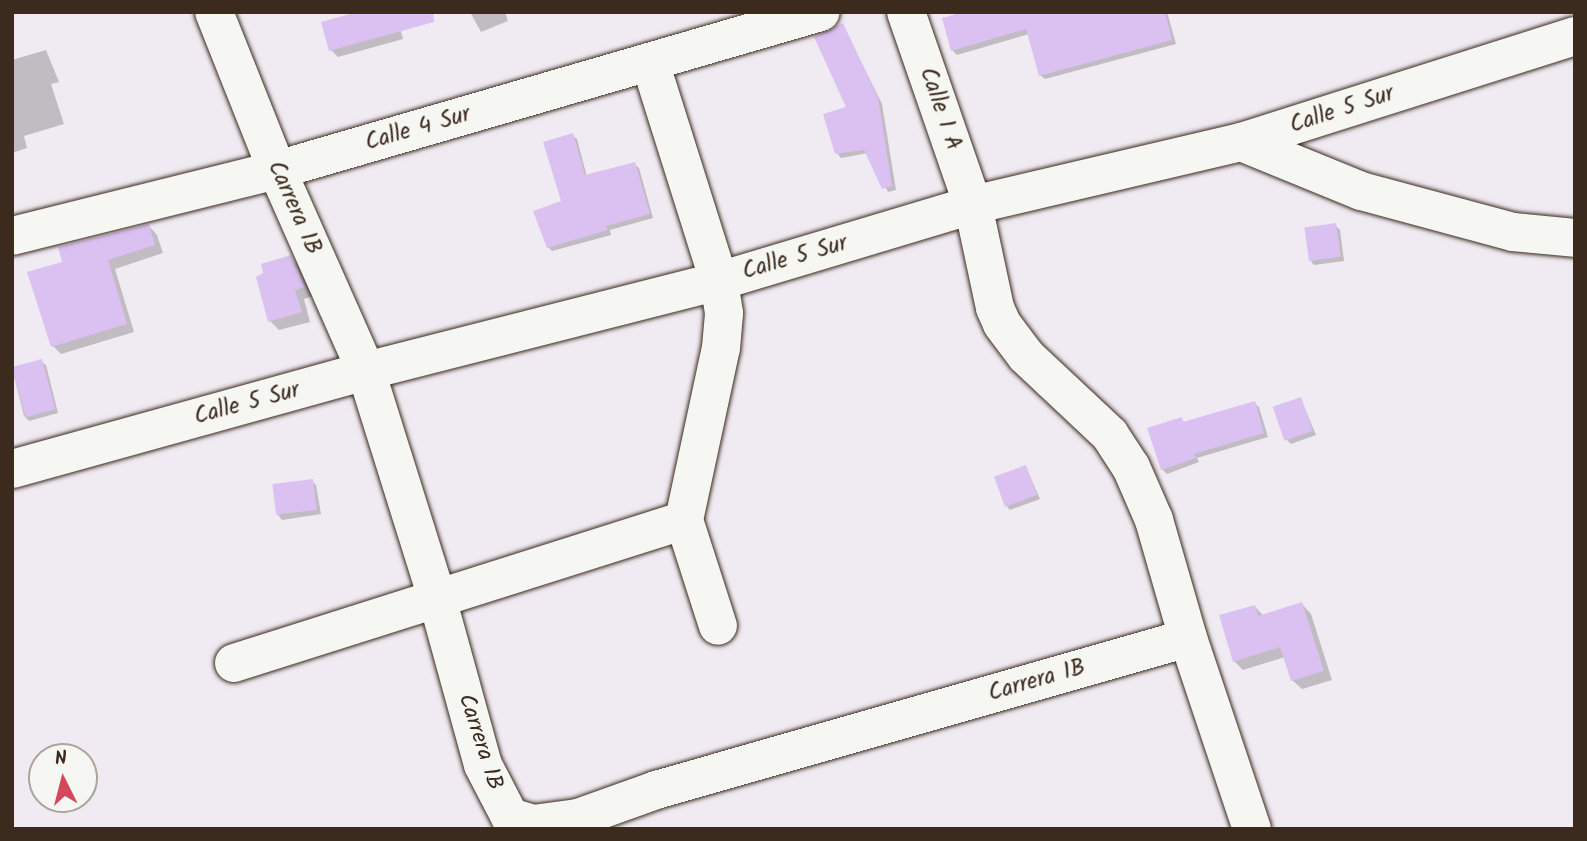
<!DOCTYPE html>
<html>
<head>
<meta charset="utf-8">
<style>
	body { margin:0 }
	#map { position:relative; width:1587px; height:841px; overflow:hidden; background:#f0ebf2; font-family:Kalam,sans-serif }
	div>[style] { position:absolute }
	.shadow>* { inset:0; background:#0003 }
	.building>* { inset:0; background:#dac1f1; transform-origin:0 0 }
	.roads { filter:drop-shadow(0 0 2px #3b2a1e) drop-shadow(0 0 2px #3b2a1e) }
	.street>* { height:38px; margin:-19px; padding:0 19px; transform-origin:19px; border-radius:19px; background:#f6f6f2 }
	span { translate:-50% -50%; white-space:nowrap; text-align:center; line-height:1.15; -webkit-text-stroke:5px #f6f6f2; paint-order:stroke }
	.street-label { font-size:23px; color:#3b2a1e }
	.frame { position:absolute; inset:0; border:14px solid #3b2a1e; pointer-events:none }
	.north { position:absolute; left:28px; top:743px; width:70px; height:70px; box-sizing:border-box; background:#f6f6f2; border:2px solid #aba49d; border-radius:50%; rotate:354deg; font-size:19px; font-weight:700; line-height:28px; text-align:center; color:#3b2a1e }
	.north::after { content:''; display:block; margin:auto; width:24px; height:32px; background:#d1495b; clip-path:polygon(50% 0,100% 100%,50% 72%,0 100%) }
</style>
</head>
<body>
<div id="map">
	<div class="shadow">
		<i style="clip-path:polygon(354px 12px,396px 12px,403px 39px,338px 57px,331px 50px)"></i>
		<i style="clip-path:polygon(470px 12px,505px 12px,508px 21px,481px 32px)"></i>
		<i style="clip-path:polygon(1068px 12px,1167px 12px,1176px 44px,1045px 79px,1040px 75px,1029px 34px,957px 55px,952px 50px)"></i>
		<i style="clip-path:polygon(843px 25px,882px 104px,896px 190px,888px 192px,868px 153px,841px 158px,837px 153px,848px 109px)"></i>
		<i style="clip-path:polygon(46px 50px,59px 82px,51px 84px,64px 124px,24px 136px,27px 148px,12px 153px,12px 60px)"></i>
		<i style="clip-path:polygon(572px 135px,577px 139px,587px 177px,634px 164px,639px 168px,653px 218px,610px 230px,611px 235px,552px 251px,548px 247px,563px 202px)"></i>
		<i style="clip-path:polygon(1335px 225px,1340px 230px,1344px 261px,1314px 265px,1310px 260px)"></i>
		<i style="clip-path:polygon(149px 226px,157px 235px,163px 253px,115px 269px,134px 332px,61px 354px,53px 346px,65px 263px)"></i>
		<i style="clip-path:polygon(290px 257px,300px 267px,313px 296px,304px 299px,310px 322px,279px 330px,270px 321px)"></i>
		<i style="clip-path:polygon(41px 361px,46px 365px,58px 413px,29px 421px,24px 416px,12px 368px)"></i>
		<i style="clip-path:polygon(1301px 399px,1316px 435px,1291px 444px,1287px 440px)"></i>
		<i style="clip-path:polygon(1254px 403px,1259px 407px,1268px 437px,1197px 458px,1199px 462px,1167px 474px,1162px 469px,1181px 419px,1185px 423px)"></i>
		<i style="clip-path:polygon(1026px 467px,1040px 499px,1010px 510px,1006px 505px)"></i>
		<i style="clip-path:polygon(312px 481px,316px 485px,321px 514px,282px 520px,278px 515px)"></i>
		<i style="clip-path:polygon(1302px 604px,1311px 614px,1332px 680px,1302px 689px,1292px 680px,1285px 657px,1243px 670px,1234px 661px,1255px 607px,1264px 616px)"></i>
	</div>
	<div class="building">
		<i style="clip-path:polygon(357px 12px,433px 12px,434px 22px,329px 51px,321px 22px)"></i>
		<i style="clip-path:polygon(963px 12px,1165px 12px,1172px 40px,1039px 76px,1026px 29px,951px 51px,942px 18px)"></i>
		<i style="clip-path:polygon(843px 23px,878px 98px,892px 186px,882px 189px,864px 150px,835px 154px,823px 114px,846px 107px,814px 37px)"></i>
		<i style="clip-path:polygon(573px 133px,585px 175px,635px 162px,650px 214px,606px 226px,608px 230px,547px 248px,533px 211px,561px 201px,543px 142px)"></i>
		<i style="left:1336px;top:223px;width:34px;height:32px;rotate:82deg"></i>
		<i style="clip-path:polygon(149px 224px,155px 245px,108px 260px,127px 324px,51px 347px,27px 272px,62px 262px,58px 247px)"></i>
		<i style="clip-path:polygon(291px 255px,305px 287px,295px 290px,302px 312px,268px 322px,256px 277px,263px 273px,261px 264px)"></i>
		<i style="left:42px;top:359px;width:52px;height:31px;rotate:75deg"></i>
		<i style="left:1301px;top:397px;width:36px;height:30px;rotate:71deg"></i>
		<i style="clip-path:polygon(1255px 401px,1264px 433px,1194px 454px,1196px 458px,1161px 470px,1147px 428px,1182px 417px,1183px 422px)"></i>
		<i style="left:1026px;top:465px;width:32px;height:34px;rotate:70deg"></i>
		<i style="left:313px;top:479px;width:31px;height:41px;rotate:83deg"></i>
		<i style="clip-path:polygon(1302px 602px,1324px 671px,1291px 681px,1280px 647px,1233px 662px,1219px 615px,1255px 605px,1258px 616px)"></i>
	</div>
	<div class="roads">
		<div class="street">
			<i style="left:214px;top:12px;width:170px;rotate:68.3deg"></i>
			<i style="left:277px;top:170px;width:220px;rotate:66.1deg"></i>
			<i style="left:366px;top:371px;width:238px;rotate:72.6deg"></i>
			<i style="left:437px;top:598px;width:173px;rotate:74.6deg"></i>
			<i style="left:483px;top:765px;width:59px;rotate:62.6deg"></i>
			<i style="left:510px;top:817px;width:24px;rotate:17deg"></i>
			<i style="left:533px;top:824px;width:45px;rotate:-7.6deg"></i>
			<i style="left:578px;top:818px;width:83px;rotate:-19.7deg"></i>
			<i style="left:656px;top:790px;width:553px;rotate:-15.95deg"></i>
			<i style="left:1188px;top:638px;width:201px;rotate:71.5deg"></i>
			<i style="left:906px;top:12px;width:204px;rotate:70.9deg"></i>
			<i style="left:973px;top:205px;width:105px;rotate:77.9deg"></i>
			<i style="left:995px;top:308px;width:17px;rotate:66deg"></i>
			<i style="left:1002px;top:324px;width:40px;rotate:53deg"></i>
			<i style="left:1026px;top:356px;width:115px;rotate:43.2deg"></i>
			<i style="left:1110px;top:435px;width:38px;rotate:57deg"></i>
			<i style="left:1131px;top:467px;width:58px;rotate:66.5deg"></i>
			<i style="left:1154px;top:520px;width:123px;rotate:73.9deg"></i>
			<i style="left:1241px;top:142px;width:130px;rotate:22.2deg"></i>
			<i style="left:1361px;top:191px;width:157px;rotate:15.1deg"></i>
			<i style="left:1513px;top:232px;width:62px;rotate:5.5deg"></i>
			<i style="left:12px;top:236px;width:273px;rotate:-14deg"></i>
			<i style="left:277px;top:170px;width:566px;rotate:-16.2deg"></i>
			<i style="left:12px;top:469px;width:367px;rotate:-15.5deg"></i>
			<i style="left:366px;top:371px;width:364px;rotate:-14.3deg"></i>
			<i style="left:719px;top:281px;width:265px;rotate:-16.7deg"></i>
			<i style="left:973px;top:205px;width:275px;rotate:-13.2deg"></i>
			<i style="left:1241px;top:142px;width:350px;rotate:-17.6deg"></i>
			<i style="left:684px;top:520px;width:111px;rotate:72.2deg"></i>
			<i style="left:234px;top:663px;width:472px;rotate:-17.6deg"></i>
			<i style="left:684px;top:520px;width:176px;rotate:-77.9deg"></i>
			<i style="left:721px;top:348px;width:35px;rotate:-85deg"></i>
			<i style="left:724px;top:313px;width:32px;rotate:-99deg"></i>
			<i style="left:719px;top:281px;width:230px;rotate:-107.5deg"></i>
		</div>
	</div>
	<div class="street-label">
		<span style="left:940px;top:109px;rotate:71deg">Calle 1 A</span>
		<span style="left:1342px;top:110px;rotate:-18deg">Calle 5 Sur</span>
		<span style="left:418px;top:129px;rotate:-16deg">Calle 4 Sur</span>
		<span style="left:294px;top:208px;rotate:66deg">Carrera 1B</span>
		<span style="left:795px;top:258px;rotate:-16deg">Calle 5 Sur</span>
		<span style="left:247px;top:404px;rotate:-15deg">Calle 5 Sur</span>
		<span style="left:1037px;top:681px;rotate:-16deg">Carrera 1B</span>
		<span style="left:480px;top:742px;rotate:72deg">Carrera 1B</span>
	</div>
	<div class="frame"></div>
	<div class="north">N</div>
</div>
</body>
</html>
